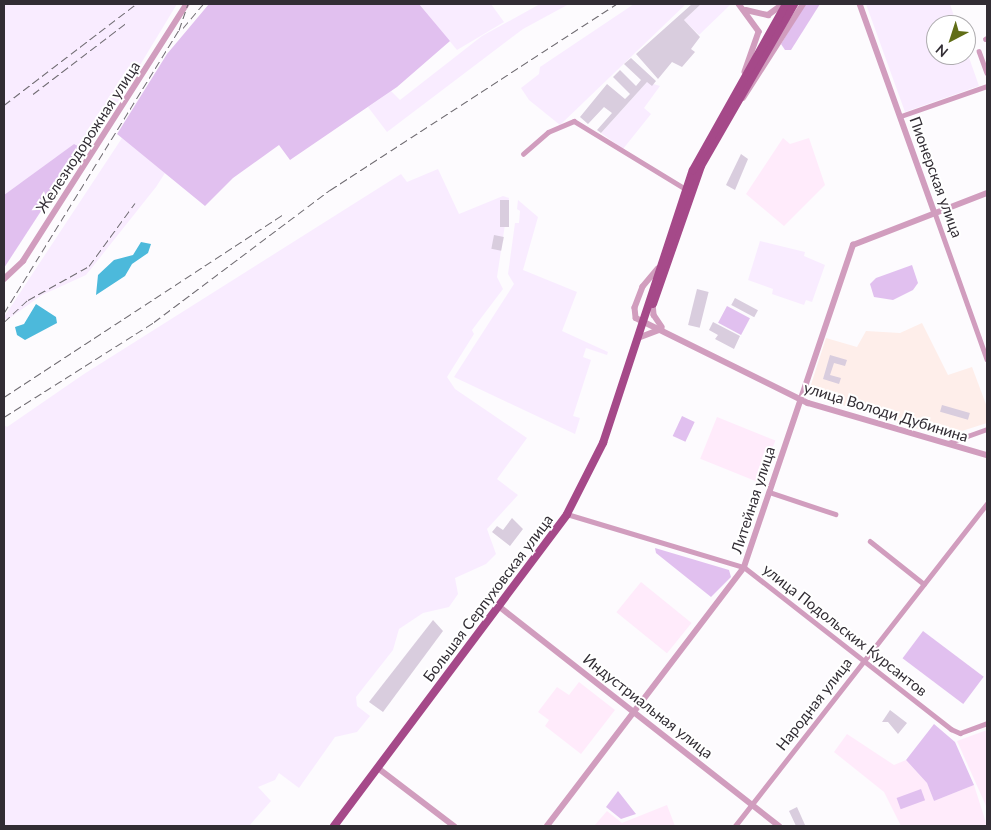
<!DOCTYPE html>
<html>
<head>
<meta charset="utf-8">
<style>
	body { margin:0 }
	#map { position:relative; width:991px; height:830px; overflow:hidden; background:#fdfbfe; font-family:Lato,sans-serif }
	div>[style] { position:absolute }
	.built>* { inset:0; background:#f9ecff }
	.education>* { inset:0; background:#ffebfb; transform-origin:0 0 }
	.medical>* { inset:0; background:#feeeea }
	.green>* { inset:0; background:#e1c0ef; transform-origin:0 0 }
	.water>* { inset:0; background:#4cb9db }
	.building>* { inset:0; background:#d9cdde; transform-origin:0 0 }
	.minor>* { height:4.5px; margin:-2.25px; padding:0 2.25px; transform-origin:2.25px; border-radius:2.25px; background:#d19dbe }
	.tertiary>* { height:5.5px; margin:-2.75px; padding:0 2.75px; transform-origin:2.75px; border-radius:2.75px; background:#d19dbe }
	.primary>* { height:8px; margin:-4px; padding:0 4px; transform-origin:4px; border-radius:4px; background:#a54989 }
	.rail>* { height:1px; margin-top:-0.5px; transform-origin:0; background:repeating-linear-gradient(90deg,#6f6b71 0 8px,transparent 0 12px) }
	span { translate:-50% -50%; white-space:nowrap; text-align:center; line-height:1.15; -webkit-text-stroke:4px #fff; paint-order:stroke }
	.street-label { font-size:15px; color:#322d34 }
	.frame { position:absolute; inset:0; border:5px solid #322d34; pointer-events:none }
	.north { position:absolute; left:926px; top:15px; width:50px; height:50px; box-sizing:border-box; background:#fff; border:1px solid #adabae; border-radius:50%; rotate:220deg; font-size:14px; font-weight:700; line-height:20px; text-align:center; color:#322d34 }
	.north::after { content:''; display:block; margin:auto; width:18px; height:22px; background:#606d17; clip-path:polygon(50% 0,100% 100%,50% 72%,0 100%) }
</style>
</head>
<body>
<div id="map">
	<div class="built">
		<i style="clip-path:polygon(4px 4px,177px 4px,114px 108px,82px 148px,74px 144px,4px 195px)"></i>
		<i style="clip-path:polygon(419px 4px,491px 4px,504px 22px,457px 50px)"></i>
		<i style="clip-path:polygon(540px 4px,569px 4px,523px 29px,387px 132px,368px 107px,391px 91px,400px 100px,482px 36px)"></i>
		<i style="clip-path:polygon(634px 4px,686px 4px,560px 125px,529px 100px,521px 88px,539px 74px,540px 67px)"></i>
		<i style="clip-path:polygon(701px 4px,730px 5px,699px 35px,684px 20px)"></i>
		<i style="clip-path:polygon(866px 4px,950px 4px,957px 25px,936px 25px,936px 55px,966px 55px,966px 49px,979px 86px,905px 112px)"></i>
		<i style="clip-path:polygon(647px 82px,660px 86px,644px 108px,651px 114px,623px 149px,601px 133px)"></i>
		<i style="clip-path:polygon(122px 138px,165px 173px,156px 187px,86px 275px,42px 295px,7px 320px,4px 317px)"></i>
		<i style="clip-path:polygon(438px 169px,459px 214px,503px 196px,509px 198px,497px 277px,503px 289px,472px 330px,474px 334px,447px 377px,455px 389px,527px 438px,497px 479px,518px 495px,487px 529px,496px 554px,486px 564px,455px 578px,458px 594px,449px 607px,423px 613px,399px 629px,393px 650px,356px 697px,357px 706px,370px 716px,357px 732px,335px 737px,299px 788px,279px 773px,275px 780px,258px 787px,271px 801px,249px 826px,4px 826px,4px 425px,7px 427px,84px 374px,401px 174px,407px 182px)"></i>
		<i style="clip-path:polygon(518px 200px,538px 217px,523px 270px,577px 292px,562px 331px,608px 352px,607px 355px,586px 348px,583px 357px,591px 360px,573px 416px,580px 418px,575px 434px,454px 377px,514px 284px,508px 274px,515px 223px,519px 223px,520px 211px,517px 209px)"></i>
		<i style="clip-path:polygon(760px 241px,805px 252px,804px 256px,825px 265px,812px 302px,806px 300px,804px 305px,772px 294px,773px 289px,748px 280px)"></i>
	</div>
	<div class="education">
		<i style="clip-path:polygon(783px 138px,790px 144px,809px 138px,825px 185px,784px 226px,746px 194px)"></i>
		<i style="left:717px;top:417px;width:63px;height:45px;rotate:22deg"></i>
		<i style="left:641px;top:582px;width:65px;height:39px;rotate:39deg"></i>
		<i style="clip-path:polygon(579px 682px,615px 710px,581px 754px,545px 726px,549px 720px,538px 712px,557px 687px,569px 695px)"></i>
		<i style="clip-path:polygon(987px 730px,987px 808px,957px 741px)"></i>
		<i style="clip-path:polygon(847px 734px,894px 765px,906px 760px,927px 783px,934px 801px,974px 785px,987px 826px,901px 826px,884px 792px,834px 752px)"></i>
		<i style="clip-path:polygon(667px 805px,675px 826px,594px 826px,607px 811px,622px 823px)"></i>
	</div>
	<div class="medical">
		<i style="clip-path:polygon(922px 323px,948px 375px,972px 367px,987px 407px,987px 423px,943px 437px,808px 394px,826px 338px,857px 347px,866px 331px,900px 333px)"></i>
	</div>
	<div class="green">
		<i style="clip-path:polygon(209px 4px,419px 4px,450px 41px,397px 87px,290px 160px,279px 145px,233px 178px,205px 206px,117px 134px,167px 54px)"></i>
		<i style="clip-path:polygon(805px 4px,820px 4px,791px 50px,785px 50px,781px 44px)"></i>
		<i style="clip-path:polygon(74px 144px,82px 148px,4px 268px,4px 195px)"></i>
		<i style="clip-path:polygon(912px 265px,918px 283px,913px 290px,893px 300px,874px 297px,870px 284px,876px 278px)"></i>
		<i style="left:727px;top:306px;width:26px;height:19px;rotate:28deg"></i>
		<i style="left:682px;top:416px;width:14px;height:22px;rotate:25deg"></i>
		<i style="clip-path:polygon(655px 548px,729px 570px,731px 577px,711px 597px,656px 553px)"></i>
		<i style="left:923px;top:631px;width:76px;height:34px;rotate:37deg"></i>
		<i style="clip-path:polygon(934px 724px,955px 742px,974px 785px,934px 801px,927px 783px,906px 760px)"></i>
		<i style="left:921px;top:789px;width:12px;height:26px;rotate:70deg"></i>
		<i style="clip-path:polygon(618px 791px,636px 814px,621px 819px,606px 807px)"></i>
	</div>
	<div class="water">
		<i style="clip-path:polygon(141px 242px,151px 244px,148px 253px,132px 264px,125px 276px,96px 295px,98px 275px,114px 260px,133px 255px)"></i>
		<i style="clip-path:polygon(36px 304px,56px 317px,57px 323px,25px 340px,17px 335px,15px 327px,24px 324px)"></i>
	</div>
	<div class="building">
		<i style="clip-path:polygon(692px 4px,701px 4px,684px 20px,700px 37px,691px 49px,695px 52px,682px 67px,672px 62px,658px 79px,636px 54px)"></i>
		<i style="clip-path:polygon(631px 58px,656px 81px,652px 86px,647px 82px,601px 133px,597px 130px,612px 113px,604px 107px,588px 124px,580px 117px,607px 84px,625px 99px,630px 94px,613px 77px,620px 70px,636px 86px,641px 80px,624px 64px)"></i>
		<i style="clip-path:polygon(741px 154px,748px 159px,735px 190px,726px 185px)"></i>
		<i style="left:500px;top:200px;width:9px;height:27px"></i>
		<i style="left:494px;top:235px;width:10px;height:14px;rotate:11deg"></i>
		<i style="left:697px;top:289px;width:12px;height:37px;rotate:14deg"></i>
		<i style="left:735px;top:298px;width:26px;height:8px;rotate:28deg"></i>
		<i style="clip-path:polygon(713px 322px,740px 336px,734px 349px,715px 339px,718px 335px,709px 330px)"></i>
		<i style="clip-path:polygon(830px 355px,847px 360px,845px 366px,834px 363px,830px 375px,841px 378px,839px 384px,823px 379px)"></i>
		<i style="left:942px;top:405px;width:29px;height:7px;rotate:16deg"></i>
		<i style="clip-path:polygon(512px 518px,523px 529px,510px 546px,492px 532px,497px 526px,503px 530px)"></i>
		<i style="clip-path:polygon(433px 620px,443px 631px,383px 712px,369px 702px)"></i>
		<i style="clip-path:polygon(890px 710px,907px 723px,898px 734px,888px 722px,882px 722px)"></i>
		<i style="clip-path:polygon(797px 807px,805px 825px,803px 826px,796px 826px,789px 811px)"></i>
	</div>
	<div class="minor">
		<i style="left:985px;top:39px;width:2px;rotate:-27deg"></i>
		<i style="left:979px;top:51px;width:23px;rotate:70deg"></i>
		<i style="left:901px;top:116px;width:91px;rotate:-19.2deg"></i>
		<i style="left:523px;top:154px;width:33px;rotate:-41deg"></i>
		<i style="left:548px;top:132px;width:28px;rotate:-23deg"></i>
		<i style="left:574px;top:121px;width:131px;rotate:31.3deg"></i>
		<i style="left:935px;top:213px;width:155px;rotate:70.4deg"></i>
		<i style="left:948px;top:443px;width:41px;rotate:-19.7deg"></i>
		<i style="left:769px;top:492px;width:70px;rotate:18.4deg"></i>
		<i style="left:567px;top:514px;width:185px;rotate:16.7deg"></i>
		<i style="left:744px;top:567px;width:263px;rotate:38deg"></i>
		<i style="left:951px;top:729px;width:10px;rotate:24deg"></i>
		<i style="left:960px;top:733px;width:29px;rotate:-20deg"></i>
		<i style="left:870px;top:541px;width:69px;rotate:38.5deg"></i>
		<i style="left:735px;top:826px;width:410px;rotate:-52deg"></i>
	</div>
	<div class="tertiary">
		<i style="left:739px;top:4px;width:34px;rotate:54deg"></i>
		<i style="left:759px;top:32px;width:42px;rotate:109.3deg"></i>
		<i style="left:860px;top:4px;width:222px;rotate:70.3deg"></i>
		<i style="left:746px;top:10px;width:23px;rotate:13deg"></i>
		<i style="left:768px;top:15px;width:19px;rotate:-36deg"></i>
		<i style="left:743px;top:98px;width:112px;rotate:-57.4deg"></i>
		<i style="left:658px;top:269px;width:23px;rotate:130deg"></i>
		<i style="left:643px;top:287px;width:22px;rotate:111deg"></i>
		<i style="left:635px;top:308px;width:10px;rotate:84deg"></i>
		<i style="left:636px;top:318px;width:192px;rotate:26.3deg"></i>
		<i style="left:808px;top:403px;width:186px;rotate:16.2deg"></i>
		<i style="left:4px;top:279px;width:26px;rotate:-43deg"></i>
		<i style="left:23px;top:261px;width:305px;rotate:-57.5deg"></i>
		<i style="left:653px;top:303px;width:12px;rotate:85deg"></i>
		<i style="left:654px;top:315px;width:14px;rotate:56deg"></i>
		<i style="left:638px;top:338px;width:25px;rotate:-21deg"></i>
		<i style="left:500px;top:607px;width:355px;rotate:38.1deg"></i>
		<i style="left:378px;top:768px;width:96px;rotate:37.3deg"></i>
		<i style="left:547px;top:826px;width:325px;rotate:-52.7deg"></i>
		<i style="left:744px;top:567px;width:340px;rotate:-71.3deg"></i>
		<i style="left:853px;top:245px;width:144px;rotate:-21.2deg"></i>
	</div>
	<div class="primary">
		<i style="left:653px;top:304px;width:146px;rotate:-70.8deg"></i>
		<i style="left:701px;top:166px;width:187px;rotate:-60.1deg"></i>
		<i style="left:334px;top:826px;width:389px;rotate:-53.2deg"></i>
		<i style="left:567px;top:514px;width:80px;rotate:-63.1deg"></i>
		<i style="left:603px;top:443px;width:287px;rotate:-71.8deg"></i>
		<i style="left:693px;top:170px;width:190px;rotate:-60.7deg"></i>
	</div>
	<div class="rail">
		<i style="left:183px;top:28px;width:31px;rotate:-50deg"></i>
		<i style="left:33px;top:94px;width:116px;rotate:-37.3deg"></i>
		<i style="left:4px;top:105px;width:166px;rotate:-37.4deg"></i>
		<i style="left:4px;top:313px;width:333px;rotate:-58.3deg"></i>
		<i style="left:179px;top:30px;width:28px;rotate:-71deg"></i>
		<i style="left:4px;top:322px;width:33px;rotate:-43deg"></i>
		<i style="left:28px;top:300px;width:70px;rotate:-29.1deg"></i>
		<i style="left:89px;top:266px;width:78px;rotate:-53.9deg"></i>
		<i style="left:4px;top:397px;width:334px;rotate:-33.2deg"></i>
		<i style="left:4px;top:417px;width:178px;rotate:-32.3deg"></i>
		<i style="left:154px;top:322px;width:220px;rotate:-36.9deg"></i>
		<i style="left:330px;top:190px;width:341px;rotate:-33deg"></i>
	</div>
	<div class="street-label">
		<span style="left:88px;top:137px;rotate:-57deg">Железнодорожная улица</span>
		<span style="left:936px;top:177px;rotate:70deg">Пионерская улица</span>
		<span style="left:886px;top:412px;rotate:17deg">улица Володи Дубинина</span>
		<span style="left:753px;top:500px;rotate:-72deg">Литейная улица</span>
		<span style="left:488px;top:598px;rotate:-53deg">Большая Серпуховская улица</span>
		<span style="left:845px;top:630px;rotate:38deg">улица Подольских Курсантов</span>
		<span style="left:814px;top:704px;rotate:-52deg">Народная улица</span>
		<span style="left:648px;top:706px;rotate:38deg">Индустриальная улица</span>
	</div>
	<div class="frame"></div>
	<div class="north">N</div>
</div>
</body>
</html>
